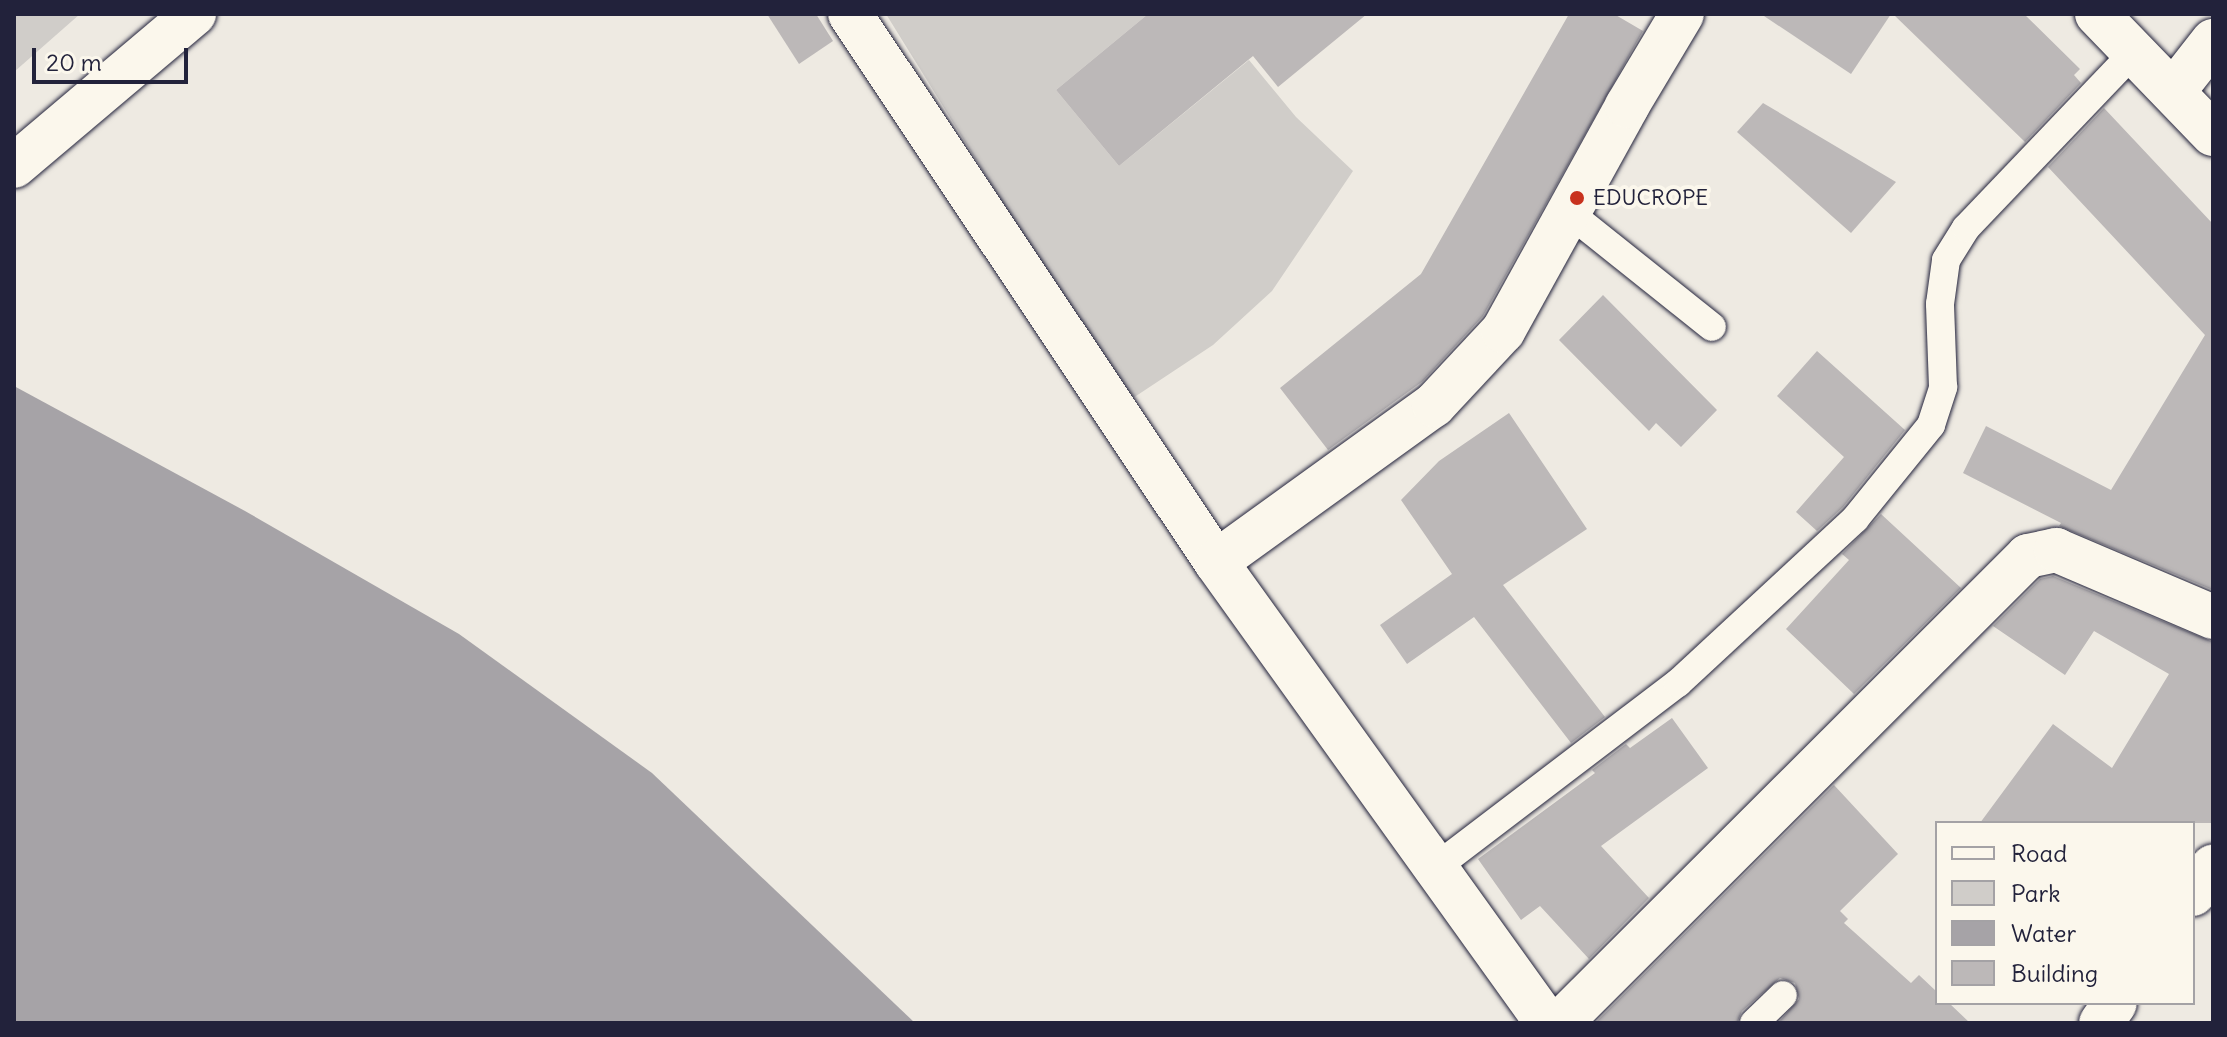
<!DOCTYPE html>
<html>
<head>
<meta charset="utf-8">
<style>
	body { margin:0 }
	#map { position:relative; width:2227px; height:1037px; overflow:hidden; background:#eeeae2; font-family:Delius,sans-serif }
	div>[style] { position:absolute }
	.green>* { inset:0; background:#d0cdc9 }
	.water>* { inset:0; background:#a6a3a7 }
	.building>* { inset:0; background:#bcb8b8 }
	.roads { filter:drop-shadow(0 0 2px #22223b) drop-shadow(0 0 2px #22223b) }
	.service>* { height:28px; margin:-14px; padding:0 14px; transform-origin:14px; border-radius:14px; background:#fbf7ec }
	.minor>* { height:44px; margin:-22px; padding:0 22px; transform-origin:22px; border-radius:22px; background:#fbf7ec }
	.tertiary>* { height:44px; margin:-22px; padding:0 22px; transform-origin:22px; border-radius:22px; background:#fbf7ec }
	.trunk>* { height:44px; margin:-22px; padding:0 22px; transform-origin:22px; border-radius:22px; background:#fbf7ec }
	.dots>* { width:22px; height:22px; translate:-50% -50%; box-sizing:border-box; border:4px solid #fbf7ec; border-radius:50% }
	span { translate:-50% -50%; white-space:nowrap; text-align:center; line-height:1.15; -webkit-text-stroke:8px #fbf7ec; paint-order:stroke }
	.poi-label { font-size:22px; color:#22223b }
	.left { translate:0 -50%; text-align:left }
	.frame { position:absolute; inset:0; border:16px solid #22223b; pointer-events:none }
	.legend { position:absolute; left:1935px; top:821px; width:260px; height:184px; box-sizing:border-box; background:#fbf7ec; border:2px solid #a4a2a5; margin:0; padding:10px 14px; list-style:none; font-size:24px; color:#22223b }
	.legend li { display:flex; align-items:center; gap:16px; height:40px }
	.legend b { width:40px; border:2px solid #a4a2a5 }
	.scale { position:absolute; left:32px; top:48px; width:156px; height:36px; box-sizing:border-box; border:4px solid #22223b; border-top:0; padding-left:10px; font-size:24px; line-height:28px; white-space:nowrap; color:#22223b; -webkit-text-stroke:6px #fbf7ec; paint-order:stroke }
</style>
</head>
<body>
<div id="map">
	<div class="green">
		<i style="clip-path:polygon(14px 14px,80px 14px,14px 72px)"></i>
		<i style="clip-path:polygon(886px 14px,1148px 14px,1056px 90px,1119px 166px,1249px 60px,1296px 117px,1353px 171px,1272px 291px,1213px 345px,1133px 398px,1040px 263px)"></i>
	</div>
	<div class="water">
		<i style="clip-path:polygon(14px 386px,245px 511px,459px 634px,652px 773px,915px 1023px,14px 1023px)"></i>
	</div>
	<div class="building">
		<i style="clip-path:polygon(767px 14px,816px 14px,833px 41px,799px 64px)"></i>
		<i style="clip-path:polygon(1148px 14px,1367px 14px,1278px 87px,1253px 56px,1119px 166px,1056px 90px)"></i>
		<i style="clip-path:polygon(1569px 14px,1614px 14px,1643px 31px,1483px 316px,1423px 381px,1328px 450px,1280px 388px,1421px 274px)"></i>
		<i style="clip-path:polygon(1761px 14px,1891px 14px,1851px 74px)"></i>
		<i style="clip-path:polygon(1893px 14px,2024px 14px,2080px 69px,2074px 75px,2081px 83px,2025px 142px)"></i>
		<i style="clip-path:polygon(1763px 103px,1896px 182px,1851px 233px,1737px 132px)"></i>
		<i style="clip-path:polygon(2104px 108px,2213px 224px,2213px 590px,2059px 526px,2061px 523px,1963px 473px,1986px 426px,2111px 490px,2205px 335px,2048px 167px)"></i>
		<i style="clip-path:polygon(1603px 295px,1717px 410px,1681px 447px,1656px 423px,1649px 431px,1559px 340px)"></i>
		<i style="clip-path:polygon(1817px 351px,1905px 430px,1843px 507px,1817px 531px,1796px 512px,1844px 457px,1777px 396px)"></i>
		<i style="clip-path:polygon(1509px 413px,1587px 529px,1503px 585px,1605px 717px,1571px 743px,1474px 617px,1407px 664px,1380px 625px,1452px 574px,1401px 500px,1439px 461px)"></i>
		<i style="clip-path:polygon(1881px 514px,1961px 588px,1854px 694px,1786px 629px,1849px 560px,1842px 554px)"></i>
		<i style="clip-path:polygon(2053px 576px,2213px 642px,2213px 823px,1980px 823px,2053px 724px,2112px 768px,2169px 674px,2094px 631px,2065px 675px,1993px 626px,2040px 579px)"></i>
		<i style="clip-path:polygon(1672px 718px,1708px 768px,1601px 846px,1649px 898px,1589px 959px,1540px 906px,1521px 920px,1478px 859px,1595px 773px,1592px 770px,1626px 744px,1630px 748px)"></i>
		<i style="clip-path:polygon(1834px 785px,1898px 854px,1840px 911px,1848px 919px,1844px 923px,1911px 983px,1919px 975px,1937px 992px,1937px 1003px,1949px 1003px,1970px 1023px,1778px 1023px,1799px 999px,1795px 983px,1780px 978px,1742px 1011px,1737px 1023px,1595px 1023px)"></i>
	</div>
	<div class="roads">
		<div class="service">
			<i style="left:1568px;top:212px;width:184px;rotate:38.6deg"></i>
			<i style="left:1435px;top:868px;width:305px;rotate:-37.3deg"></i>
			<i style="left:1678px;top:683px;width:241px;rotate:-42.8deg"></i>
			<i style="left:1855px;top:519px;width:121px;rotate:-51deg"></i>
			<i style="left:1931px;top:425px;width:40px;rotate:-72deg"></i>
			<i style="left:1943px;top:387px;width:83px;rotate:-92.1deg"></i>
			<i style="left:1940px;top:304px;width:44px;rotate:-82.2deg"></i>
			<i style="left:1946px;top:260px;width:38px;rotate:-58deg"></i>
			<i style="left:1966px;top:228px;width:243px;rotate:-46.3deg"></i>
			<i style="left:1754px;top:1023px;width:40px;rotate:-44deg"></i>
		</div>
		<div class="minor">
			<i style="left:850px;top:14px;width:659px;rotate:56.26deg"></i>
			<i style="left:1216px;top:562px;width:568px;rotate:54.32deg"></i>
			<i style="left:2173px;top:92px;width:65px;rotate:-51.9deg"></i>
			<i style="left:1216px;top:562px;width:269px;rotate:-35.8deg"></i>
			<i style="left:1434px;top:405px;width:101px;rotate:-47deg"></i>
			<i style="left:1503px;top:331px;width:257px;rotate:-61.1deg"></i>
			<i style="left:1627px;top:106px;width:107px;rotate:-59.1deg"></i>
			<i style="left:2193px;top:894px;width:34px;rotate:-54deg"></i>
			<i style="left:1560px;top:1023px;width:661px;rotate:-44.94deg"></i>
			<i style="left:2028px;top:556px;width:29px;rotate:-12deg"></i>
			<i style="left:2056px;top:550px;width:171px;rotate:23.1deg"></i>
			<i style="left:2101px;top:1023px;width:24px;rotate:-55deg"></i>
		</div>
		<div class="tertiary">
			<i style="left:2097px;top:14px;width:167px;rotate:46deg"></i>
		</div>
		<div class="trunk">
			<i style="left:14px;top:166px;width:236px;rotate:-40.2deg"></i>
		</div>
	</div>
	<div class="dots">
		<i style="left:1577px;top:198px;background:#c8321e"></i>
	</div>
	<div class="poi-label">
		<span class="left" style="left:1593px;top:198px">EDUCROPE</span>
	</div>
	<div class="frame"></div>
	<ul class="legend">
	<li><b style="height:10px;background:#fbf7ec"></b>Road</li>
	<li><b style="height:22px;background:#d0cdc9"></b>Park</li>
	<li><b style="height:22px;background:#a6a3a7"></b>Water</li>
	<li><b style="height:22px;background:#bcb8b8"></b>Building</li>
	</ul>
	<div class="scale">20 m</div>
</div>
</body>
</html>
